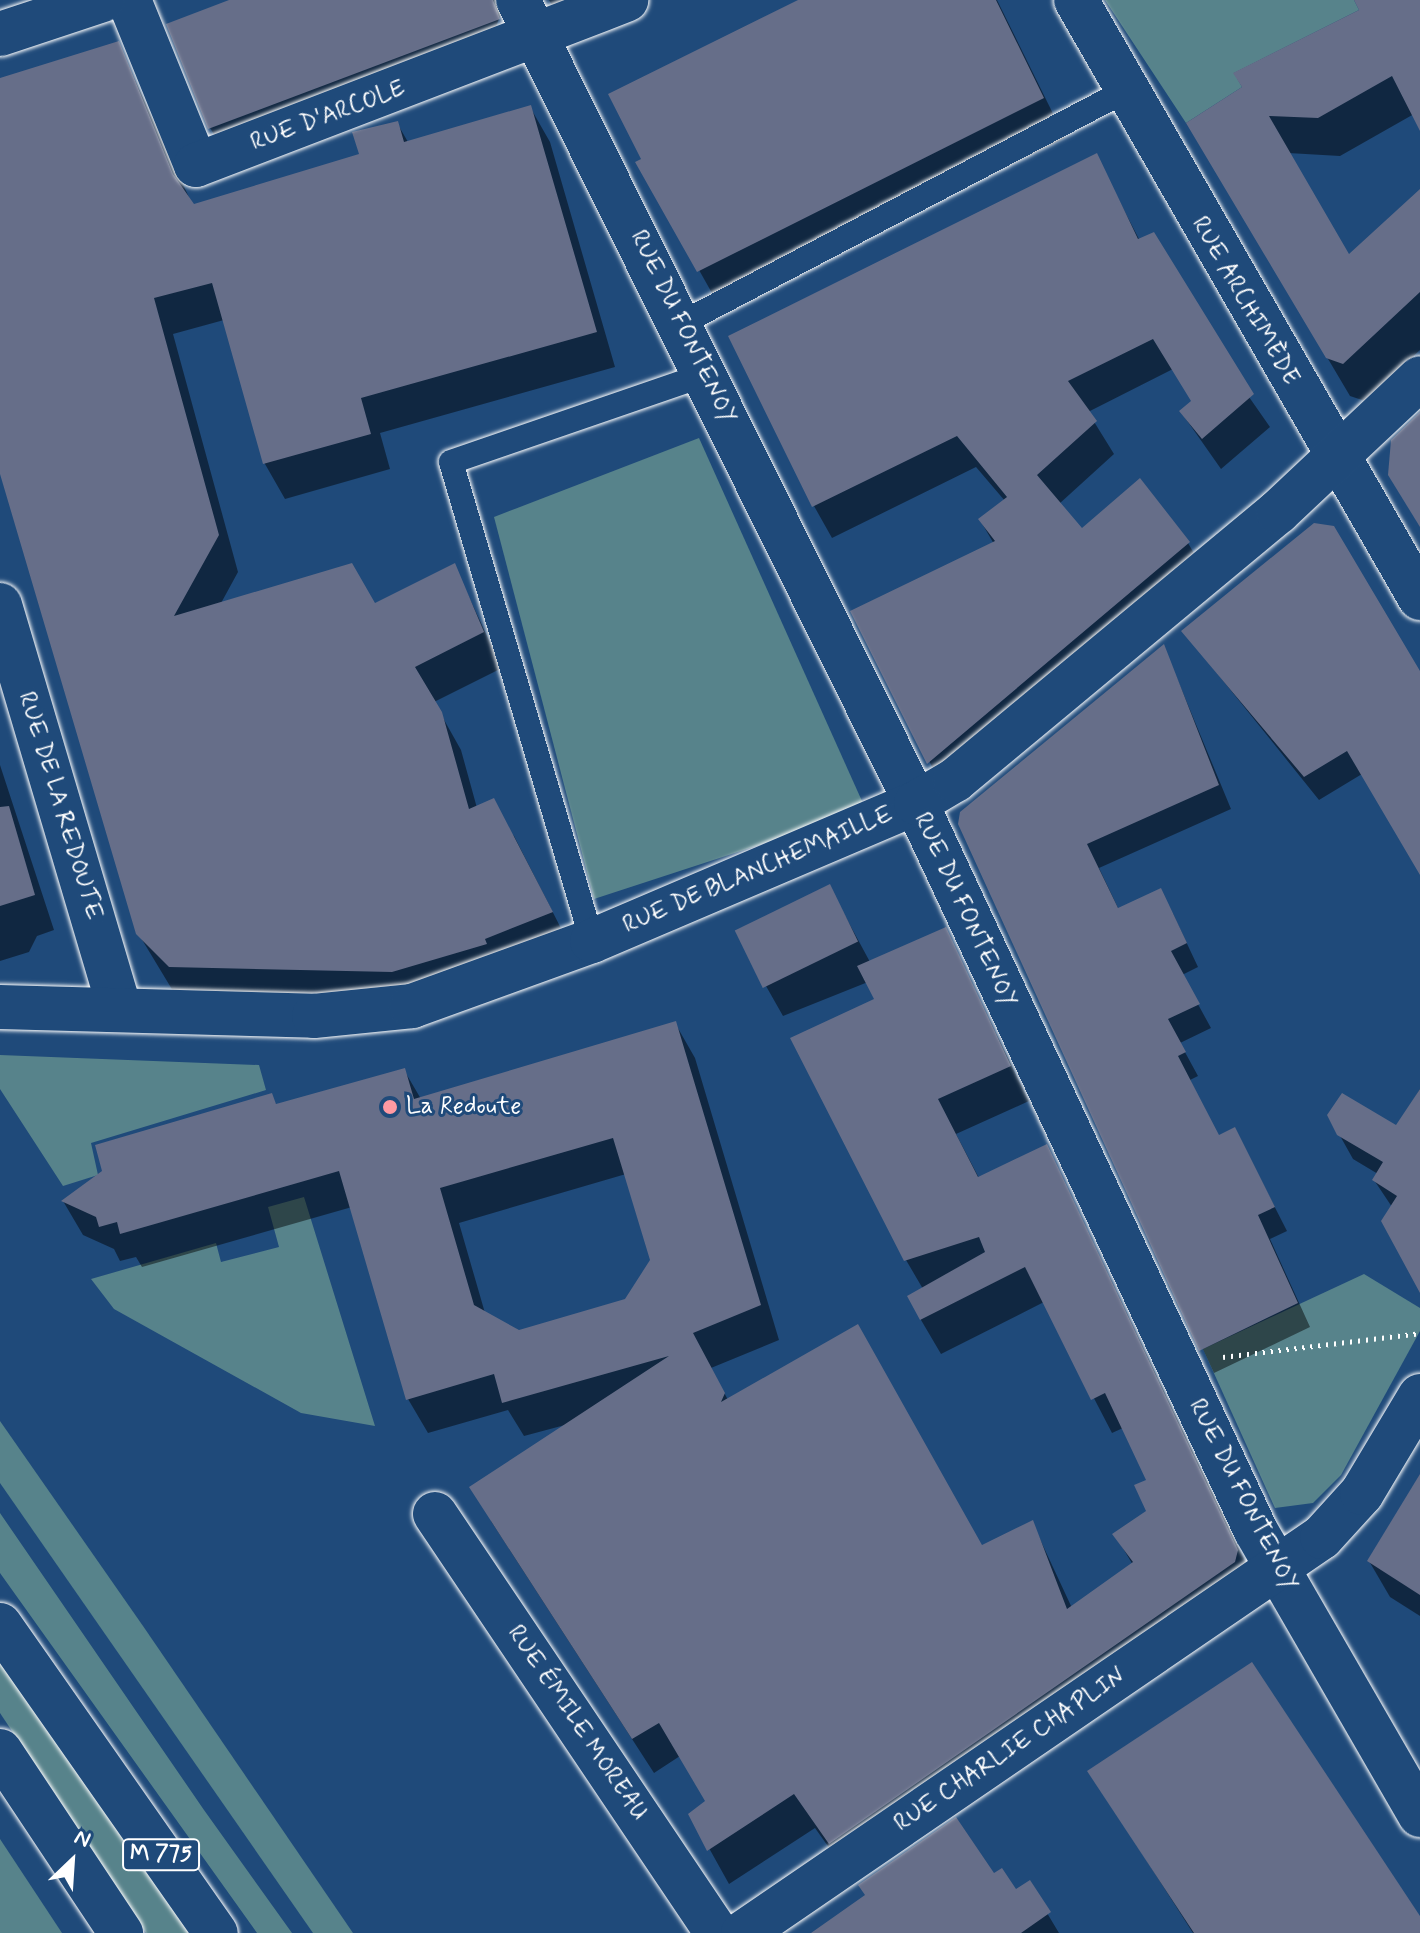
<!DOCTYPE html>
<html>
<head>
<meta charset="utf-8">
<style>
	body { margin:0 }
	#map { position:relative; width:1420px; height:1933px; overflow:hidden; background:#1f4a7a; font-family:Mynerve,sans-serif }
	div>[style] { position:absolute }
	.green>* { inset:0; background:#57838b }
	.shadow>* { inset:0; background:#0007 }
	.building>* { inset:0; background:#666e89; transform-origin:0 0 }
	.path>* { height:5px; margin-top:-2.5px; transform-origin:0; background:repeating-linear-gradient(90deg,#fff 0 2px,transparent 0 8px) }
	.roads { filter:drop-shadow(0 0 2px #fff) drop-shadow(0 0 2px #fff) }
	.service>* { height:24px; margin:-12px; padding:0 12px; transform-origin:12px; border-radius:12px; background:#1f4a7a }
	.minor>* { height:44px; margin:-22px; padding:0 22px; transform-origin:22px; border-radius:22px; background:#1f4a7a }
	.primary>* { height:44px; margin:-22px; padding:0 22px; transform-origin:22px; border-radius:22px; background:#1f4a7a }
	.dots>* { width:22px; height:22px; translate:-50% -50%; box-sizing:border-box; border:4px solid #1f4a7a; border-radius:50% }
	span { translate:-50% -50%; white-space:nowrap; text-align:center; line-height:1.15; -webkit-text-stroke:6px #1f4a7a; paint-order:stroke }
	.shield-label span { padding:2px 6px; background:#1f4a7a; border:2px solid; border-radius:6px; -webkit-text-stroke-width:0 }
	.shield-label { font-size:22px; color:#fff; font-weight:700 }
	.street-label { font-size:24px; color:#fff }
	.poi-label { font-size:24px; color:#fff }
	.left { translate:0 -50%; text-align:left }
	.north { position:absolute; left:32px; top:1821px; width:80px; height:80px; -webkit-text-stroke:6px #1f4a7a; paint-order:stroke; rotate:25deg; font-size:22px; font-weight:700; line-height:32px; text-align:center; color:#fff }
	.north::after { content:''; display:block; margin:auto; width:28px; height:36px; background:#fff; clip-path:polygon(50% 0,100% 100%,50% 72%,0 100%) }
</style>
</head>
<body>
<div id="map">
	<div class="green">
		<i style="clip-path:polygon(1105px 0,1354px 0,1359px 10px,1234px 73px,1242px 87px,1186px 123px)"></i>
		<i style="clip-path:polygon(699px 438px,866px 810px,594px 899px,494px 517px)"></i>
		<i style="clip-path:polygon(0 1055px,259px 1065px,266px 1090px,91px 1143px,98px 1175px,63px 1186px,0 1089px)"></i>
		<i style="clip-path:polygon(304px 1197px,375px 1426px,301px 1413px,114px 1309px,91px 1279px,216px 1243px,221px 1262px,279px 1247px,268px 1207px)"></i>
		<i style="clip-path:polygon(1364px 1274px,1420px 1308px,1420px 1331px,1341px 1475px,1313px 1503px,1275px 1508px,1203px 1349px)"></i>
		<i style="clip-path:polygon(0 1421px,143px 1626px,353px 1933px,313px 1933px,0 1483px)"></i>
		<i style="clip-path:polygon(0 1513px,204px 1810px,292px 1933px,257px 1933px,0 1573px)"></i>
		<i style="clip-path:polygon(0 1654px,194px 1933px,146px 1933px,0 1713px)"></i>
		<i style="clip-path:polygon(0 1839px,62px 1933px,0 1933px)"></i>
	</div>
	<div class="shadow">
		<i style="clip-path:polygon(233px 0,506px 0,490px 43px,220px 144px,210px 128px)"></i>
		<i style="clip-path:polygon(549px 0,601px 0,559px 18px)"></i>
		<i style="clip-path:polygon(803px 0,997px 0,1065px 138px,721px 309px,638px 162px)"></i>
		<i style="clip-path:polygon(1357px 0,1420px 0,1420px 126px,1414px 114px,1340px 156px,1288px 153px,1349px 257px,1420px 191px,1420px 350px,1365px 401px,1350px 396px,1211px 161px,1362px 11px)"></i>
		<i style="clip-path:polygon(118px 43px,193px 206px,361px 155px,397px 123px,408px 142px,530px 107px,550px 142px,615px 367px,380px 433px,390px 469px,285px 499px,265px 464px,224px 320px,173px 334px,238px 572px,220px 605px,374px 606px,454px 565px,502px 668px,434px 702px,461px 750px,477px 808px,514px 836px,571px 948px,413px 1006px,173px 991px,138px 933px,0 467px,0 80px)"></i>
		<i style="clip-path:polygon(1096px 156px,1140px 241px,1270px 427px,1221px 469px,1181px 412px,1193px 402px,1173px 369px,1088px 412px,1114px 454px,1059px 504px,1082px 531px,1188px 543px,1206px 574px,946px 794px,853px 612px,994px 544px,980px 520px,1005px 501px,976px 467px,832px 538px,814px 506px)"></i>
		<i style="clip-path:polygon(1183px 631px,1420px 674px,1420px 872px,1362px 774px,1319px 800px)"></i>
		<i style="clip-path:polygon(1164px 647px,1231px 809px,1099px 868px,1119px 910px,1173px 914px,1198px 967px,1182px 975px,1211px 1028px,1180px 1043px,1198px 1076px,1190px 1080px,1219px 1137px,1247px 1153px,1287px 1231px,1270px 1239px,1310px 1327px,1214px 1373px,960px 824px)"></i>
		<i style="clip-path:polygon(0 765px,54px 930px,37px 936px,29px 952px,0 961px)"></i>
		<i style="clip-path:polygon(evenodd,829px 886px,870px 962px,945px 929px,1029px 1101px,956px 1134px,979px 1178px,1047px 1146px,1257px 1586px,850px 1877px,815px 1828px,729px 1884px,690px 1814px,708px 1802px,680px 1756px,654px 1773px,491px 1521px,565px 1425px,524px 1436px,508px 1410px,428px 1433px,408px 1399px,352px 1207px,142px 1267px,136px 1257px,120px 1261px,114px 1249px,83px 1235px,63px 1201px,271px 1096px,277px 1106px,404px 1070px,421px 1099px,675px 1023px,695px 1058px,779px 1340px,711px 1368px,728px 1400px,981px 1548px,1032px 1522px,1072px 1608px,1133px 1565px,1115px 1535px,1149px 1511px,1148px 1481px,1123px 1428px,1112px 1433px,1044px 1302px,941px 1354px,921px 1320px,909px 1297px,923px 1289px,906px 1260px,877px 1000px,868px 982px,783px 1016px,762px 979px,829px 886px,626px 1174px,652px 1260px,626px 1301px,519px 1332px,485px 1313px,459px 1223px,626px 1174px)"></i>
		<i style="clip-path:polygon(1420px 1089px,1420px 1287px,1392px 1207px,1374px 1180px,1378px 1174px,1353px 1159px,1339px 1134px,1397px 1128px)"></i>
		<i style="clip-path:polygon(1420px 1478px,1420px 1616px,1390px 1597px,1369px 1561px)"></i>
		<i style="clip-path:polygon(1090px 1772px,1420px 1920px,1420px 1933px,1193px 1933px)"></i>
		<i style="clip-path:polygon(994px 1875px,1016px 1892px,1029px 1883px,1059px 1933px,815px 1933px)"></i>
	</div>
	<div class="building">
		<i style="clip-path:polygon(229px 0,493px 0,500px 19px,208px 129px,166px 24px)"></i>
		<i style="clip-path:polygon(798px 0,996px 0,1044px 98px,697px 272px,635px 162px,641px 159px,608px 94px)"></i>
		<i style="clip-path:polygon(1354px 0,1420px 0,1420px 131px,1392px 76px,1318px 118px,1269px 116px,1349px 254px,1420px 189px,1420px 292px,1343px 364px,1326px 358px,1186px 123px,1242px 87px,1233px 73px,1359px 10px)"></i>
		<i style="clip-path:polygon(119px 41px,173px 174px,194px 204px,359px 154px,352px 132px,398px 121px,404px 142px,531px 105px,597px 332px,361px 398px,371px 434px,263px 464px,212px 283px,154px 298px,219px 535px,174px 616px,352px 563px,375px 603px,455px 563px,484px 632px,415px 667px,442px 712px,469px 809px,494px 798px,553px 912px,485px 939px,487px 944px,392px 972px,169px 967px,136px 934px,0 474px,0 78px)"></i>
		<i style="clip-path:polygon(1097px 153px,1138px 239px,1154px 232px,1254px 394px,1202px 439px,1179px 411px,1191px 401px,1153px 339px,1068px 381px,1097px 421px,1037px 475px,1082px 528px,1140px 478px,1190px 542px,927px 764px,850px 611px,995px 541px,978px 519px,1007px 497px,957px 436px,812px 507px,728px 336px)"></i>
		<i style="clip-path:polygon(1420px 412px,1420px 527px,1388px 475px,1391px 440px)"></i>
		<i style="clip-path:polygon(1314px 523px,1334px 526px,1420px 671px,1420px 875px,1347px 751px,1304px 777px,1181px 631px)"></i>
		<i style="clip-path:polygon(1164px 644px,1219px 785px,1087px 844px,1118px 908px,1161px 888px,1187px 943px,1171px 951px,1200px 1004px,1168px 1019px,1186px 1052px,1178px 1056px,1219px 1135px,1235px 1127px,1275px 1207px,1258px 1215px,1298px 1303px,1199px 1351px,958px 824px,960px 812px)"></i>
		<i style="clip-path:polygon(9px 806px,35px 895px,0 906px,0 807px)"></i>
		<i style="left:830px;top:884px;width:64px;height:106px;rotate:64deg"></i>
		<i style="clip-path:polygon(evenodd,946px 927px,1011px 1066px,938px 1099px,978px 1177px,1047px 1144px,1238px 1550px,1235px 1562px,829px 1844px,794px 1794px,707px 1851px,688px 1814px,705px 1801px,659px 1723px,632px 1739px,469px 1487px,669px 1356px,502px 1403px,494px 1374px,406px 1400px,339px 1171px,120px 1234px,117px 1222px,99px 1227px,96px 1217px,61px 1201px,102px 1171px,95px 1145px,272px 1093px,276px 1104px,405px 1068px,414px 1099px,676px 1021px,761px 1305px,693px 1333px,725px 1393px,721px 1402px,858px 1324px,982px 1545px,1033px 1520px,1067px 1609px,1133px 1562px,1112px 1534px,1146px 1511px,1134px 1485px,1146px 1480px,1105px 1393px,1091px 1400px,1025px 1267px,920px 1320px,907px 1296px,985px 1252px,979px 1237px,904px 1261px,790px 1038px,874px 999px,857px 966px,946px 927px,613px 1138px,650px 1260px,625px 1299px,519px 1330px,474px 1305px,440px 1188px,613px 1138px)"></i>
		<i style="clip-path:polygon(1420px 1089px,1420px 1293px,1381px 1221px,1397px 1196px,1372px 1180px,1383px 1162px,1337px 1135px,1327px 1115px,1342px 1093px,1396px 1125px)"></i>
		<i style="clip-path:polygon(1420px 1474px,1420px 1595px,1367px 1561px)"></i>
		<i style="clip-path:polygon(1252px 1662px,1420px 1916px,1420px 1933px,1194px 1933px,1087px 1771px)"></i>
		<i style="clip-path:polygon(956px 1817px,994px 1873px,1002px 1868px,1016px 1889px,1030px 1880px,1051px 1912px,1021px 1933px,811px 1933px,865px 1895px,858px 1885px)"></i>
	</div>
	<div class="path">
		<i style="left:1223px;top:1357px;width:198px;rotate:-6.9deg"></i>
	</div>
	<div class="roads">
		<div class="service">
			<i style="left:682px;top:323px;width:500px;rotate:-27.64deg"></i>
			<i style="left:592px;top:941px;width:499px;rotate:-106.4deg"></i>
			<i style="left:451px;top:462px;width:271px;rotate:-19deg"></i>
		</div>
		<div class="minor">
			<i style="left:129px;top:0;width:178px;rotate:67.9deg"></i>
			<i style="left:196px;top:165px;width:461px;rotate:-21deg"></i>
			<i style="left:518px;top:0;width:896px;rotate:63.64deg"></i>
			<i style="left:916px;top:803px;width:803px;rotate:64.97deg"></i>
			<i style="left:1256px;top:1531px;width:328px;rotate:60deg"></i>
			<i style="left:1076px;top:0;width:690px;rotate:60.09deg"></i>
			<i style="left:0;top:34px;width:108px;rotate:-18.3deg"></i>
			<i style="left:0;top:605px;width:419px;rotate:73.5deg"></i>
			<i style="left:0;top:1007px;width:314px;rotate:1.6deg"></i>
			<i style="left:314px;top:1016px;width:99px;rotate:-5.8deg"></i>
			<i style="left:412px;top:1006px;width:191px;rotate:-19.9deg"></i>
			<i style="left:592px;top:941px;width:352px;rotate:-23.1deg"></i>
			<i style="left:916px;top:803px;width:45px;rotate:-30.5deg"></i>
			<i style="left:955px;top:780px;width:420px;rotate:-39.7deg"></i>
			<i style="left:1278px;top:512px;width:195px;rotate:-43.3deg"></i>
			<i style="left:435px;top:1514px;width:505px;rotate:56.06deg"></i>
			<i style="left:743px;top:1933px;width:701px;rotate:-34.37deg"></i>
			<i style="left:1322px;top:1537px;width:59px;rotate:-47.7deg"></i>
			<i style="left:1362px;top:1493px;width:113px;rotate:-59.1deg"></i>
		</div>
		<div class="primary">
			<i style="left:0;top:1625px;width:376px;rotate:55deg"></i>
			<i style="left:0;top:1751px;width:219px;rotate:56.4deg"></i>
		</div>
	</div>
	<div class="dots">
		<i style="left:390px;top:1107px;background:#ff9aa2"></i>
	</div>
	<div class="shield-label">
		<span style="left:161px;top:1855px">M 775</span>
	</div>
	<div class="street-label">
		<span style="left:328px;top:116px;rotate:-20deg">RUE D'ARCOLE</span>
		<span style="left:1245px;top:301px;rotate:60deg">RUE ARCHIMÈDE</span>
		<span style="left:683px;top:327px;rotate:64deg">RUE DU FONTENOY</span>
		<span style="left:60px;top:806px;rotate:73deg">RUE DE LA REDOUTE</span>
		<span style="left:758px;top:870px;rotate:-23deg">RUE DE BLANCHEMAILLE</span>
		<span style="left:965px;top:910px;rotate:65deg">RUE DU FONTENOY</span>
		<span style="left:1243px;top:1495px;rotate:63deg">RUE DU FONTENOY</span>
		<span style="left:577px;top:1723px;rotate:56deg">RUE ÉMILE MOREAU</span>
		<span style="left:1010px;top:1750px;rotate:-34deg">RUE CHARLIE CHAPLIN</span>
	</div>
	<div class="poi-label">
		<span class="left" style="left:406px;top:1107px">La Redoute</span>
	</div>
	<div class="north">N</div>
</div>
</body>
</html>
